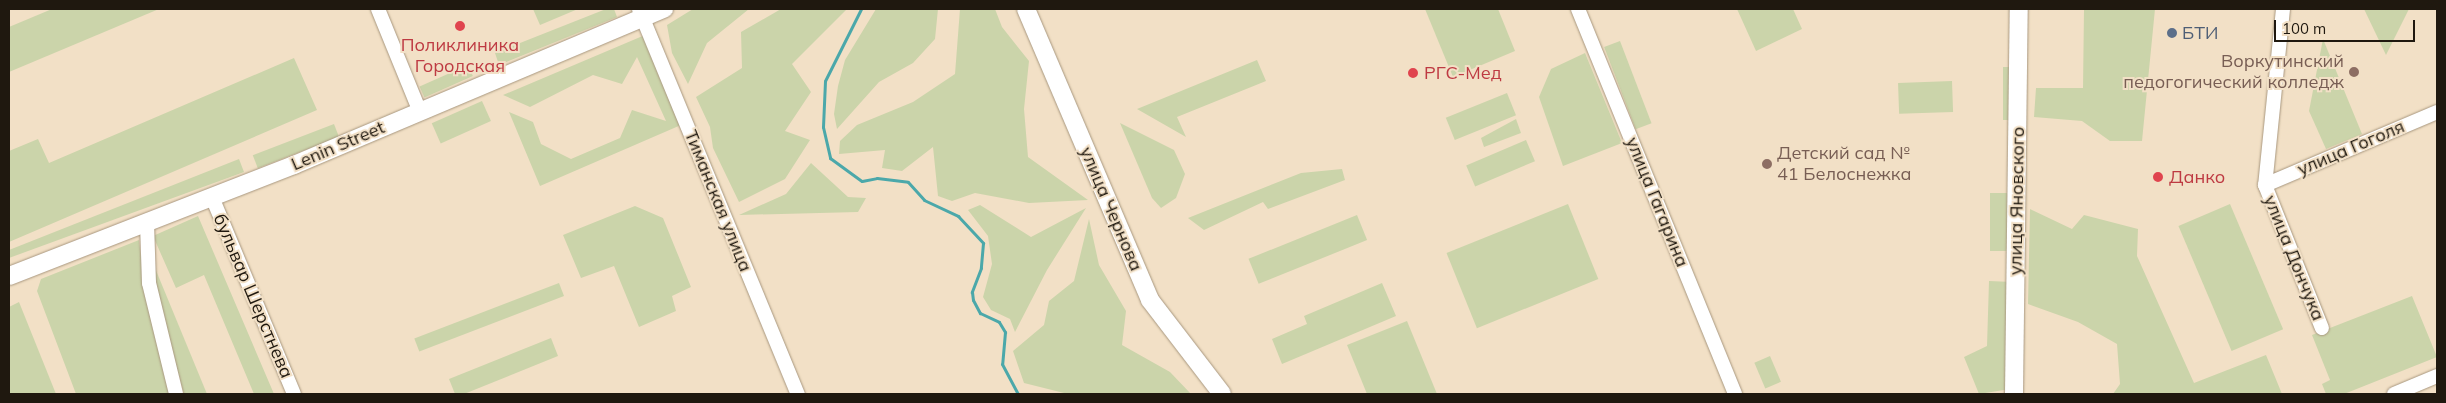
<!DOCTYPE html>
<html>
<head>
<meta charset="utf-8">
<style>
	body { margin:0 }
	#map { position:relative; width:2446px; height:403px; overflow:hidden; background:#f2e0c6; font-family:Mulish,sans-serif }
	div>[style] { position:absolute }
	.green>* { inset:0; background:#cbd4aa; transform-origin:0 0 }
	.stream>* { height:3px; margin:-1.5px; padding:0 1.5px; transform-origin:1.5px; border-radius:1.5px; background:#4ba8aa }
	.roads { filter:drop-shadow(0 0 1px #a8977f) drop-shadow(0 0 1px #a8977f) }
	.minor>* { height:14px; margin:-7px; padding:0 7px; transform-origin:7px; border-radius:7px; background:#fff }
	.major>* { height:18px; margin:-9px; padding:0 9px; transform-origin:9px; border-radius:9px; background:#fff }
	.dots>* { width:14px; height:14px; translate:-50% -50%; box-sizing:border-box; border:2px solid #f2e0c6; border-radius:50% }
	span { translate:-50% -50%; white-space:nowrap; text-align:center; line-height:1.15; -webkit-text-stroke:4px #f2e0c6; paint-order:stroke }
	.service-label { font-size:18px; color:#4e5e75 }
	.left { translate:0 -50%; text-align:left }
	.health-label { font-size:18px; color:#be3a42 }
	.education-label { font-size:18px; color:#785e54 }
	.right { translate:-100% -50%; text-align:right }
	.street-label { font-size:18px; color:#1f180f }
	.frame { position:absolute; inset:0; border:10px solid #1f180f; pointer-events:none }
	.scale { position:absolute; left:2274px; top:20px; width:141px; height:22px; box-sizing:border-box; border:2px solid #1f180f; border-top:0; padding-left:6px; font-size:15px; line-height:18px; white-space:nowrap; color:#1f180f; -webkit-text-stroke:4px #f2e0c6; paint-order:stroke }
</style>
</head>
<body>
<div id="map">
	<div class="green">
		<i style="clip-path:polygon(52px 9px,159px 9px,9px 72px,9px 27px)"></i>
		<i style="clip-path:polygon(533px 9px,578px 9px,540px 25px)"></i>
		<i style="clip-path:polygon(606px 9px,614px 9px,617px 17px,499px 65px,495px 53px)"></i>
		<i style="clip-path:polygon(693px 9px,749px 9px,707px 43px,688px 84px,672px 53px,667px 25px)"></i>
		<i style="clip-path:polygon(781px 9px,847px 9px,792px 64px,811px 92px,785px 131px,810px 140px,785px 179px,739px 202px,713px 148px,710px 127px,696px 97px,742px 68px,741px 32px)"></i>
		<i style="clip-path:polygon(876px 9px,938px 9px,935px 39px,913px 63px,879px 82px,837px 129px,834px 114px,838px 86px,845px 60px)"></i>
		<i style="clip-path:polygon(960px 9px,995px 9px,1002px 27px,1029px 61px,1024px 109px,1028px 157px,1088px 200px,1029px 203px,975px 193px,952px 201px,938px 196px,933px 147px,902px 171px,882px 168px,885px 150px,839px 154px,840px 141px,857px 125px,913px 102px,955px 74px)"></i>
		<i style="clip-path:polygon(1425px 9px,1498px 9px,1515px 51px,1453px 77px)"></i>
		<i style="clip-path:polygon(1737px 9px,1793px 9px,1802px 29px,1756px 51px)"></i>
		<i style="clip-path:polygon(2084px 9px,2155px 9px,2142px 141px,2110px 141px,2082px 121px,2034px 117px,2036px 88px,2083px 88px)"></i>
		<i style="clip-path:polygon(2364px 9px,2409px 9px,2386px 55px)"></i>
		<i style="clip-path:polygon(645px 35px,681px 125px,540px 186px,509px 112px,533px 122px,541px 144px,571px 159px,620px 138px,632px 110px,666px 121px,637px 57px,622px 84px,593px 75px,530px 107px,503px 95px)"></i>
		<i style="clip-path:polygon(2323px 39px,2362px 134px,2326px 149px,2309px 111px)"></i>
		<i style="left:1620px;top:41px;width:88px;height:17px;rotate:69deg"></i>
		<i style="clip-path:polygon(1585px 53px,1622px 143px,1563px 166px,1539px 97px,1551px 69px)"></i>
		<i style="clip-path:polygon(294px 58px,317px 110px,9px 242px,9px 151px,38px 139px,49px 163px)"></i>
		<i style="clip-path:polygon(1257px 60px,1266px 81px,1177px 117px,1186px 137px,1137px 109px)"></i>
		<i style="left:468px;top:65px;width:12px;height:53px;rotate:66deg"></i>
		<i style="left:2003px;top:67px;width:9px;height:53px"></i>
		<i style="left:1952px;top:81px;width:31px;height:54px;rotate:88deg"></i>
		<i style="left:1507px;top:93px;width:24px;height:66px;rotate:68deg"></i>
		<i style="left:482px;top:101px;width:22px;height:55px;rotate:66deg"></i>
		<i style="clip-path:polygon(1516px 119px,1521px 133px,1484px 147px,1481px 138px)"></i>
		<i style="clip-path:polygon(1120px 123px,1174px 150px,1185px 174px,1176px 198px,1161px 208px,1152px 198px)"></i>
		<i style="left:334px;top:124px;width:14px;height:87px;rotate:69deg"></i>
		<i style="left:1526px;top:140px;width:23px;height:65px;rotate:67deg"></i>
		<i style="clip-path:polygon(239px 159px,244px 172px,9px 258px,9px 250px)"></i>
		<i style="clip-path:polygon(811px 163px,848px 197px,866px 198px,858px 212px,739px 215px,786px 194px)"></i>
		<i style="clip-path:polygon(1342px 169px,1345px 180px,1268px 209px,1263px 202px,1204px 230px,1188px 218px,1301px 173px)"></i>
		<i style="left:1990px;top:193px;width:21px;height:58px"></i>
		<i style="left:1568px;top:204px;width:81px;height:131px;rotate:68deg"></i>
		<i style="left:2230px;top:204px;width:136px;height:56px;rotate:67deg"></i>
		<i style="clip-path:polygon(980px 205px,1031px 237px,1086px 208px,1047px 270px,1015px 332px,1010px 319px,991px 310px,983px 297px,992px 264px,988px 236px,968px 210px)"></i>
		<i style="clip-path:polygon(635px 206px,663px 218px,691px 287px,672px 296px,676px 311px,639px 327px,614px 266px,581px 278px,563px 235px)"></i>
		<i style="clip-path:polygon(2030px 209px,2072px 229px,2084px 215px,2138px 229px,2137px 256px,2194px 383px,2266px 355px,2282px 394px,2113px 394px,2120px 384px,2117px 344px,2078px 322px,2028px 304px)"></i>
		<i style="left:1357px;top:215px;width:27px;height:117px;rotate:68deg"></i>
		<i style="clip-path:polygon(198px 216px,274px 394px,254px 394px,204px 275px,176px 288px,153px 236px)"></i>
		<i style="clip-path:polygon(1089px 219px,1099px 265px,1126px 311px,1122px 345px,1170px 372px,1191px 394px,1068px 394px,1024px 383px,1013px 351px,1044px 325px,1049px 301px,1074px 281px)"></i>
		<i style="clip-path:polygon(139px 240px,144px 284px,172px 394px,76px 394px,37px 291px,41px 279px)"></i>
		<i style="clip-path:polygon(155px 268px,207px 394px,184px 394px,156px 295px)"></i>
		<i style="clip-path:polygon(1989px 281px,2012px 282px,2010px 389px,1979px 394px,1964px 357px,1987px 346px)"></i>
		<i style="left:559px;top:283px;width:14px;height:155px;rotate:69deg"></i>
		<i style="clip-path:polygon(1382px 283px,1396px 316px,1282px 364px,1272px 339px,1307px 324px,1304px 316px)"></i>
		<i style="clip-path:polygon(2412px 296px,2437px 357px,2344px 394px,2326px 394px,2322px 384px,2330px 380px,2312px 335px)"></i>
		<i style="clip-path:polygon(19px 302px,56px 394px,9px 394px,9px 307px)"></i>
		<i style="clip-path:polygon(1407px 321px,1437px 394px,1367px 394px,1347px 345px)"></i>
		<i style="clip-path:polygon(551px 338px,558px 356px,464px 394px,455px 394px,449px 379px)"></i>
		<i style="left:1770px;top:356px;width:28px;height:17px;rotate:67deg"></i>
	</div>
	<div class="stream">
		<i style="left:861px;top:9px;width:80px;rotate:116.6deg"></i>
		<i style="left:825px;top:81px;width:46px;rotate:92.5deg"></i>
		<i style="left:823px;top:127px;width:32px;rotate:77deg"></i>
		<i style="left:830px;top:158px;width:39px;rotate:36deg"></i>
		<i style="left:862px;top:181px;width:15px;rotate:-11deg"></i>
		<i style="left:877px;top:178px;width:31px;rotate:7deg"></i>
		<i style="left:908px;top:182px;width:24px;rotate:48deg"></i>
		<i style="left:924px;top:200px;width:38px;rotate:25deg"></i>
		<i style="left:958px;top:216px;width:37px;rotate:47deg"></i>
		<i style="left:983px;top:243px;width:25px;rotate:95deg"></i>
		<i style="left:981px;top:268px;width:26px;rotate:111deg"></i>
		<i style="left:972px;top:292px;width:8px;rotate:83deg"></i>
		<i style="left:973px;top:300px;width:15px;rotate:62deg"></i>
		<i style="left:980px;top:313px;width:21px;rotate:25deg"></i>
		<i style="left:999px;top:322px;width:12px;rotate:59deg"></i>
		<i style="left:1005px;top:332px;width:32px;rotate:95deg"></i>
		<i style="left:1002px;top:364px;width:34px;rotate:62deg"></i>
	</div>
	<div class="roads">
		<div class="minor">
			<i style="left:378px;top:9px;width:111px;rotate:67.8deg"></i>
			<i style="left:639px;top:9px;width:417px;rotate:67.6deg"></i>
			<i style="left:1578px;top:9px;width:416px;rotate:67.8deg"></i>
			<i style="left:2283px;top:9px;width:177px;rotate:95.8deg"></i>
			<i style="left:2265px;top:185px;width:154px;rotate:68.3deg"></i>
			<i style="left:2265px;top:185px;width:187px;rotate:-23deg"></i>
			<i style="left:212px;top:197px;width:213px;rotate:67.4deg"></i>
			<i style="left:147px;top:223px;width:60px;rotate:88.1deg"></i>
			<i style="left:149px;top:283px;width:114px;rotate:76.3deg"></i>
			<i style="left:2394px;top:394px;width:47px;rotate:-22.7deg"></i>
		</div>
		<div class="major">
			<i style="left:1026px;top:9px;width:316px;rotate:66.9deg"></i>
			<i style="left:1150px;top:300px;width:118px;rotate:52.5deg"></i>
			<i style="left:9px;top:276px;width:306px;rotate:-21.3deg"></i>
			<i style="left:294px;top:165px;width:402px;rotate:-22.9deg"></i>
			<i style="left:2014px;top:394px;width:385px;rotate:-89.3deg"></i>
		</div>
	</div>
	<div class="dots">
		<i style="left:460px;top:26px;background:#e0444e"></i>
		<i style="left:2172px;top:33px;background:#5c6f8a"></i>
		<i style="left:2354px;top:72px;background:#8d6e63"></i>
		<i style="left:1413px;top:73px;background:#e0444e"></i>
		<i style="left:1767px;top:164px;background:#8d6e63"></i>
		<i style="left:2158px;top:177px;background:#e0444e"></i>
	</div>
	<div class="service-label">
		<span class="left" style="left:2182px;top:33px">БТИ</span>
	</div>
	<div class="health-label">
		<span style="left:460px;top:56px">Поликлиника<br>Городская</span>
		<span class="left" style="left:1424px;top:73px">РГС-Мед</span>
		<span class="left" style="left:2169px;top:177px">Данко</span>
	</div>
	<div class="education-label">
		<span class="right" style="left:2344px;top:72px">Воркутинский<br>педогогический колледж</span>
		<span class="left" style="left:1777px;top:164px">Детский сад №<br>41 Белоснежка</span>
	</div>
	<div class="street-label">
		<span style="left:338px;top:146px;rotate:-23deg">Lenin Street</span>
		<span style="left:2351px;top:148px;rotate:-23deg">улица Гоголя</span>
		<span style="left:718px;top:201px;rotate:68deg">Тиманская улица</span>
		<span style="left:2017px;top:201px;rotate:-89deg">улица Яновского</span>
		<span style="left:1657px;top:202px;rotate:68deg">улица Гагарина</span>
		<span style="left:1111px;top:209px;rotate:67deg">улица Чернова</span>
		<span style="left:2294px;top:258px;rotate:68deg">улица Дончука</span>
		<span style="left:253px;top:296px;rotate:67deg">бульвар Шерстнева</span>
	</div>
	<div class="frame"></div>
	<div class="scale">100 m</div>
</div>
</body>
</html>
